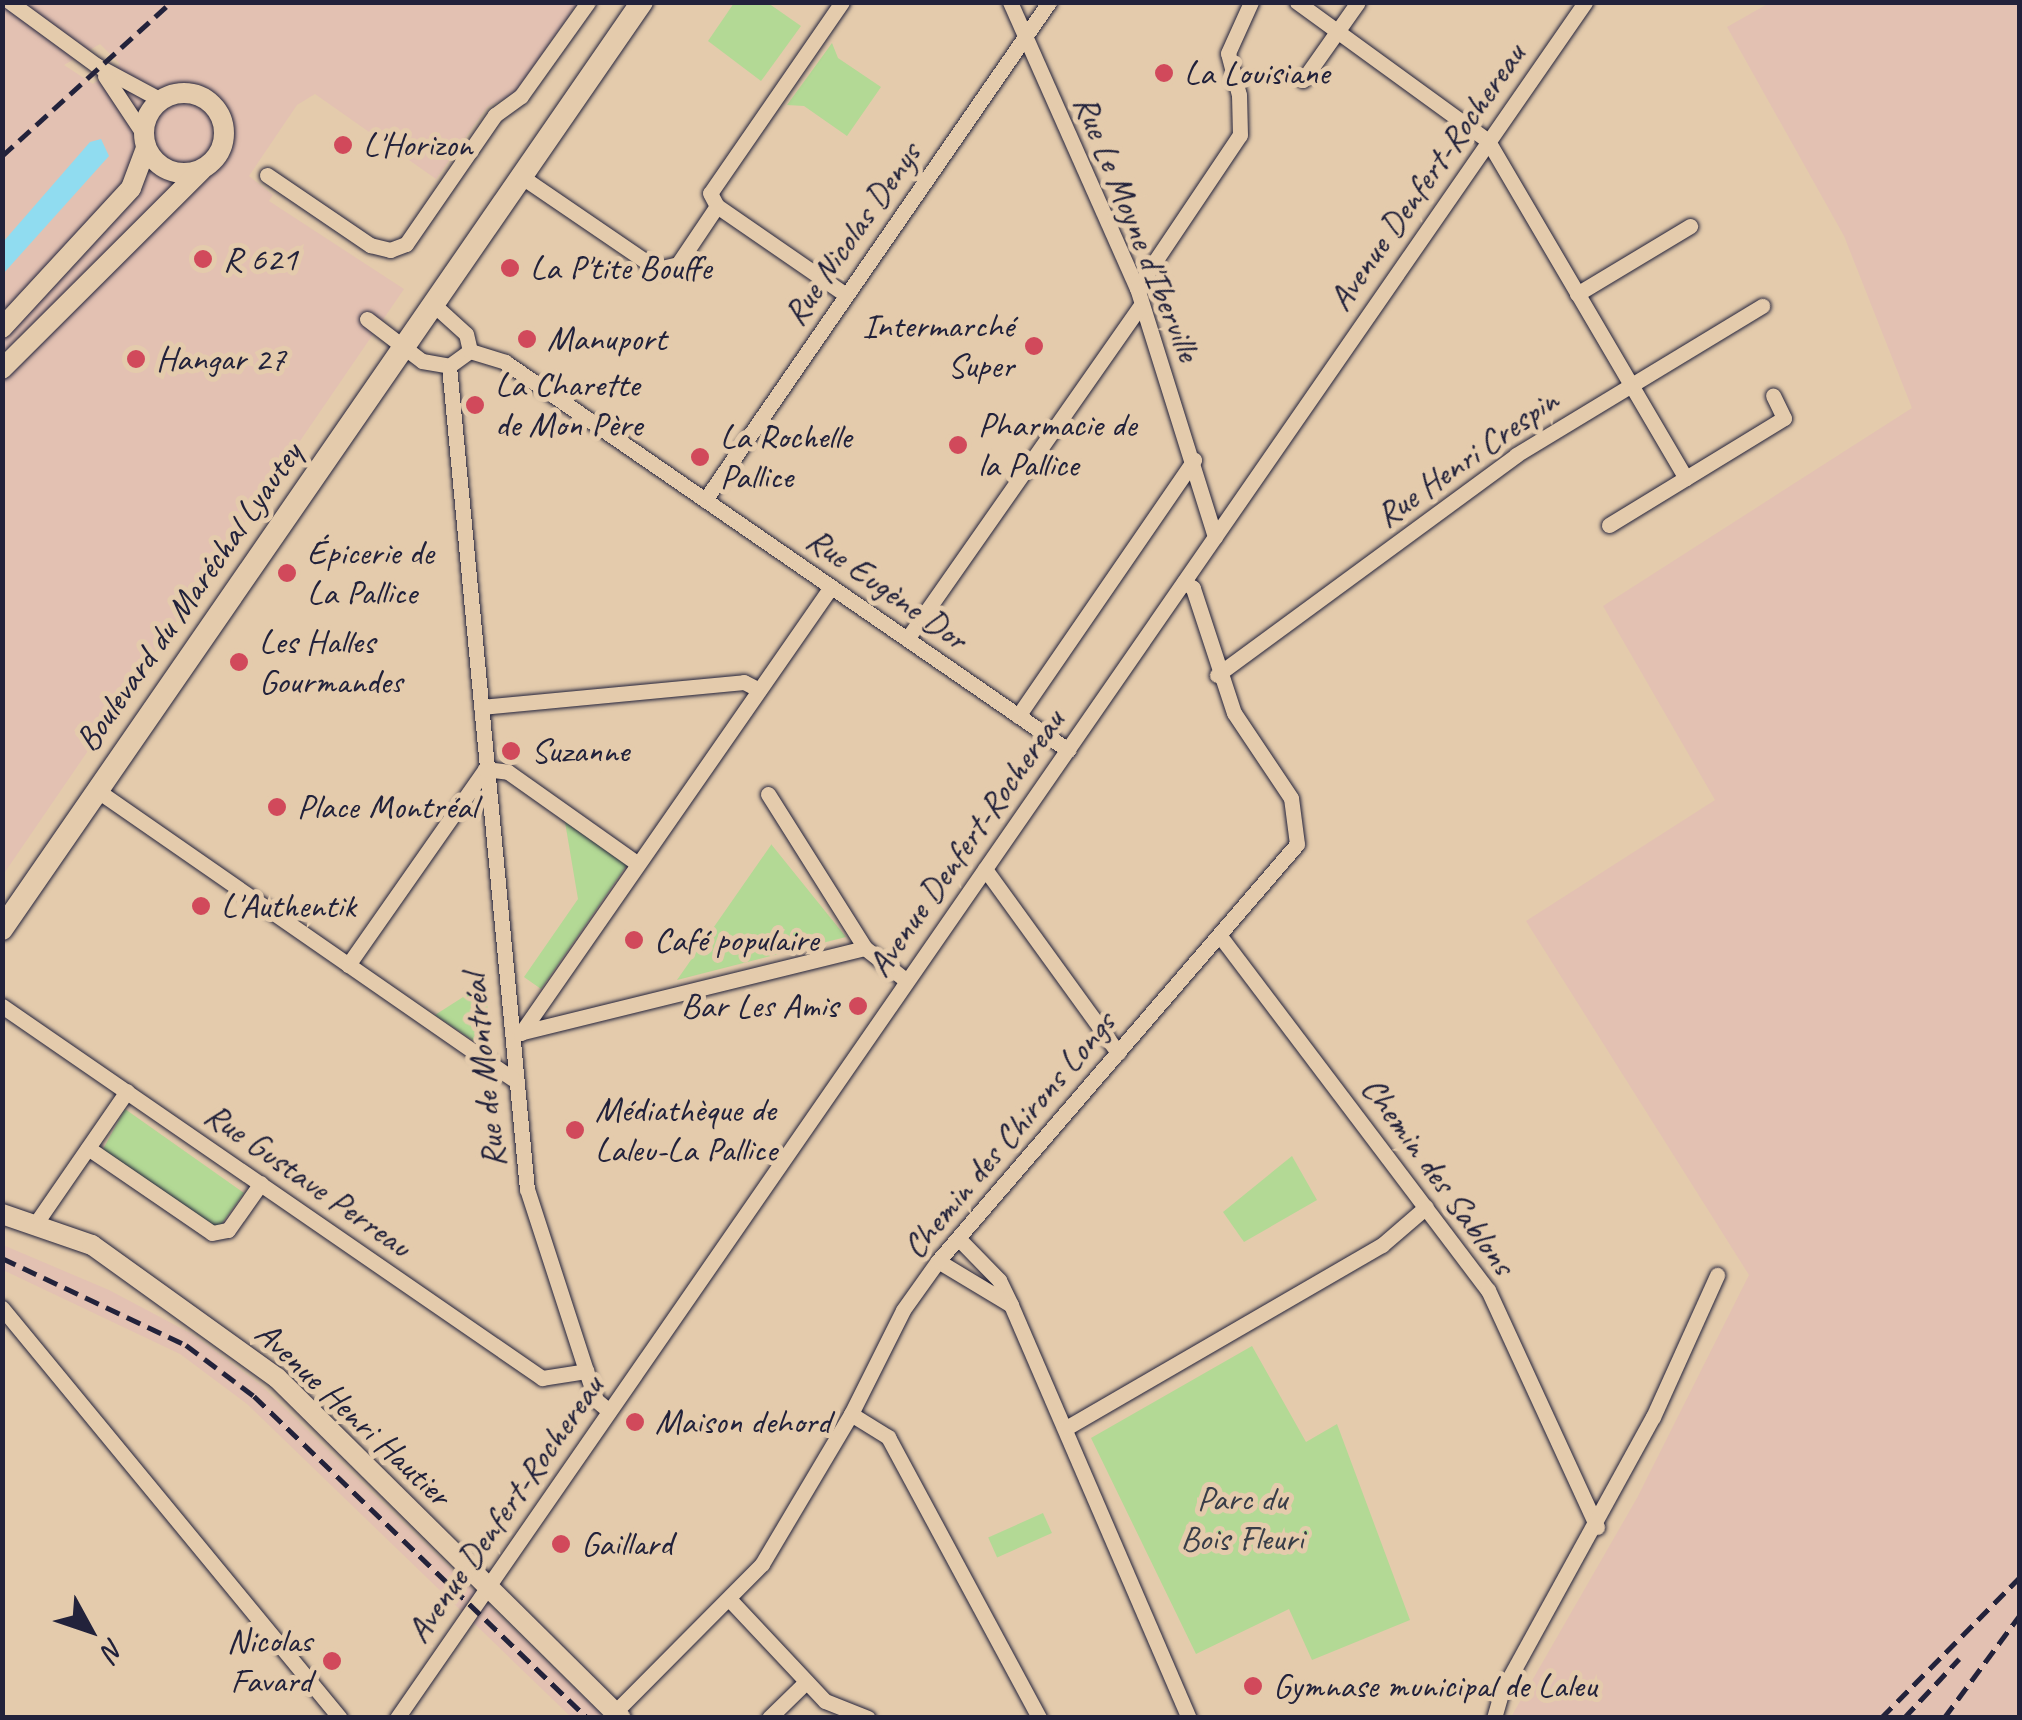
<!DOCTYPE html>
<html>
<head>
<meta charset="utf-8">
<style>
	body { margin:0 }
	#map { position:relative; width:2022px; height:1720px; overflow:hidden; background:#e4cbac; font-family:Caveat,sans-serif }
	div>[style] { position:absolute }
	.built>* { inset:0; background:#e3c1b2 }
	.green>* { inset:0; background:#b3d995; transform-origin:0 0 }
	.water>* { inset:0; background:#90dcf0 }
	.roads { filter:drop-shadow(0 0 2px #22223b) drop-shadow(0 0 2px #22223b) }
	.minor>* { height:15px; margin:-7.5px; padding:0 7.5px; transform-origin:7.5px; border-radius:7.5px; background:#e4cbac }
	.tertiary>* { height:20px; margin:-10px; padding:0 10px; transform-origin:10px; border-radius:10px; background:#e4cbac }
	.tertiary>.ring { margin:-10px; padding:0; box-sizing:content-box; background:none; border:20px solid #e4cbac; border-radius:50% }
	.secondary>* { height:22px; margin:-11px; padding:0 11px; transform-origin:11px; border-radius:11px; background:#e4cbac }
	.rail>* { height:5px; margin-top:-2.5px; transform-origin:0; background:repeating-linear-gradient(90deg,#22223b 0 15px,transparent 0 23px) }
	.dots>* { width:28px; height:28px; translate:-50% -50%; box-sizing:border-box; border:5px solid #e4cbac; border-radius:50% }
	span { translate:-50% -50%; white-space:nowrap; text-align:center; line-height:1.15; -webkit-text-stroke:10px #e4cbac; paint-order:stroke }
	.poi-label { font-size:35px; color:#22223b }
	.left { translate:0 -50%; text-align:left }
	.right { translate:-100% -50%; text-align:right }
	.street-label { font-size:35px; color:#22223b }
	.park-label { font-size:35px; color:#383d48 }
	.frame { position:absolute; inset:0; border:5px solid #22223b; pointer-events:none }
	.north { position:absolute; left:40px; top:1580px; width:100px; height:100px; -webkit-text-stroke:8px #e4cbac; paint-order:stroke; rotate:130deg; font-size:28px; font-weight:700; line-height:40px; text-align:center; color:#22223b }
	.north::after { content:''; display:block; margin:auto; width:35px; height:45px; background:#22223b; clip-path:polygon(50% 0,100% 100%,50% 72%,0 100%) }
</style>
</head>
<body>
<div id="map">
	<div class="built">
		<i style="clip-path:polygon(1771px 2px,2019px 3px,2019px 1717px,1511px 1717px,1637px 1498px,1749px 1275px,1526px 921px,1715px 800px,1603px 606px,1912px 408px,1844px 236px,1727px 27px)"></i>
		<i style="clip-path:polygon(evenodd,3px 3px,578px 3px,514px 94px,487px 107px,436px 179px,315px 94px,297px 105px,249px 176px,273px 195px,269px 201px,404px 289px,3px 875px,3px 3px,100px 44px,120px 64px,93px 84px,64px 65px,100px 44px)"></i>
		<i style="clip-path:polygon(3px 1245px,109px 1290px,192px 1334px,262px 1386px,604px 1717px,571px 1717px,247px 1404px,180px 1354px,3px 1270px)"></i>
	</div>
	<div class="green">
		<i style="clip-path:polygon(734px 3px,768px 3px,801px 26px,761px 81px,708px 41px)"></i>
		<i style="clip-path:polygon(832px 43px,838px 58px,881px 87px,847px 136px,804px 106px,787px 105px)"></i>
		<i style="clip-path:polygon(565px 822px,627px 865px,541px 989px,524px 977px,578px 899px)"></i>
		<i style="clip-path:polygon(771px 844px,846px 937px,677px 980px,771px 845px)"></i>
		<i style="clip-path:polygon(485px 983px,488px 1011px,492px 1053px,435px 1015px)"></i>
		<i style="clip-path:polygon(125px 1109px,244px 1193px,220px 1226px,212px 1227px,102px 1151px)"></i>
		<i style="clip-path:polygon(1292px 1156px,1317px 1200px,1244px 1242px,1223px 1212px)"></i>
		<i style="clip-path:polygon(1252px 1346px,1306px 1442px,1337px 1424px,1410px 1620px,1312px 1660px,1289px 1609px,1196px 1654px,1091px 1438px)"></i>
		<i style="left:1043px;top:1513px;width:22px;height:60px;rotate:66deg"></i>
	</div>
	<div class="water">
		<i style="clip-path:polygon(101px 139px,109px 156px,3px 274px,3px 242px,90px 142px)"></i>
	</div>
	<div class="roads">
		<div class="minor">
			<i style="left:10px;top:2px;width:107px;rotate:36.2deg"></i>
			<i style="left:96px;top:65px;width:74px;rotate:28.3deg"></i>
			<i style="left:842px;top:2px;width:232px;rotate:124.6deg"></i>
			<i style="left:710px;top:193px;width:15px;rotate:62deg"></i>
			<i style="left:717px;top:206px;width:157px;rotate:34.6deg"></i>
			<i style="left:1010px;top:2px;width:313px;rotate:66.1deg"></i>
			<i style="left:1137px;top:288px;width:261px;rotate:72.6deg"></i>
			<i style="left:1297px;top:2px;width:236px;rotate:36deg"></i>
			<i style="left:1488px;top:141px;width:391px;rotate:59.6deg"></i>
			<i style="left:105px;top:76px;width:71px;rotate:56.5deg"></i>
			<i style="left:1303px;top:80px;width:95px;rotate:-54.8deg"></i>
			<i style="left:267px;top:175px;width:125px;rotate:34.2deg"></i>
			<i style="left:370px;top:245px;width:21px;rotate:14deg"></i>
			<i style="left:390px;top:250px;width:17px;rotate:-21deg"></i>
			<i style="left:406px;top:244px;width:157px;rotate:-55.4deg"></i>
			<i style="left:495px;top:115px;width:32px;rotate:-36deg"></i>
			<i style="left:521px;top:96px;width:115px;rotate:-54.5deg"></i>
			<i style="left:522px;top:177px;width:163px;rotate:34.3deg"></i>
			<i style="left:657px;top:269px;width:22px;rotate:-13deg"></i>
			<i style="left:678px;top:264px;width:70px;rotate:-56.1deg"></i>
			<i style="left:1137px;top:288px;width:184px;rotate:-56.1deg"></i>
			<i style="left:1240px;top:135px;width:40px;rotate:-91.4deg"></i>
			<i style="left:1239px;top:95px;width:43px;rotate:-104.7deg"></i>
			<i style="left:1228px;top:53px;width:56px;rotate:-65.7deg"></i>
			<i style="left:1577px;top:294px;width:132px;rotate:-31deg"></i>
			<i style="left:367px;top:319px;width:69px;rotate:37.4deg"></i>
			<i style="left:422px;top:361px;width:27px;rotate:10deg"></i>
			<i style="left:449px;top:366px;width:26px;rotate:-36deg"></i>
			<i style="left:470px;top:351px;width:17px;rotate:-103deg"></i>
			<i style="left:466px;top:334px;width:43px;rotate:-137.8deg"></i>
			<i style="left:470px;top:351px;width:37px;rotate:17deg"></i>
			<i style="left:505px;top:362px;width:684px;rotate:34.57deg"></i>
			<i style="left:449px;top:366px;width:827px;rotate:84.59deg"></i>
			<i style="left:527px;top:1189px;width:191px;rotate:72deg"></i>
			<i style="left:586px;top:1371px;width:31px;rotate:71deg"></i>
			<i style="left:596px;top:1400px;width:17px;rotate:40deg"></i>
			<i style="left:705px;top:500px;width:605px;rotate:-55.36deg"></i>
			<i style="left:1609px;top:525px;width:205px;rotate:-31.4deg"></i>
			<i style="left:1784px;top:418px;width:25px;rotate:-116deg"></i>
			<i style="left:907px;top:639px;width:409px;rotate:-55deg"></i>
			<i style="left:1217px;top:675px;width:371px;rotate:-36.3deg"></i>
			<i style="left:1516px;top:455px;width:288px;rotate:-31.2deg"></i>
			<i style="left:481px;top:707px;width:264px;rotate:-5.4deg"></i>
			<i style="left:744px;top:682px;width:17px;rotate:28deg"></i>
			<i style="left:1018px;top:716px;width:311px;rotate:-55.5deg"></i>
			<i style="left:98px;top:791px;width:505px;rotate:34.76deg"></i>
			<i style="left:768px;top:794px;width:182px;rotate:57.8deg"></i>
			<i style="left:865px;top:948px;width:53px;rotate:38.2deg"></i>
			<i style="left:985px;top:869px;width:227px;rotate:54.1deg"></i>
			<i style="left:1220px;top:936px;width:444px;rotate:52.9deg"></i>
			<i style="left:1488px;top:1290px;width:261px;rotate:65.3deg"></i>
			<i style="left:348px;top:965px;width:239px;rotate:-55deg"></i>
			<i style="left:485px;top:769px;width:23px;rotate:7deg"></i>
			<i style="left:508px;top:772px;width:159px;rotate:35.3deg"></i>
			<i style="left:2px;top:1006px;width:656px;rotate:34.56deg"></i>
			<i style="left:542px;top:1378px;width:45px;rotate:-9deg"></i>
			<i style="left:519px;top:1033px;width:356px;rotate:-13.8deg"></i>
			<i style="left:521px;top:1033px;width:543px;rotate:-55.2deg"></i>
			<i style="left:88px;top:1148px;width:150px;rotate:34.4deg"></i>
			<i style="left:212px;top:1233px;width:16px;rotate:-11deg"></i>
			<i style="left:228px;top:1230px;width:57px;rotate:-54.9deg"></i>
			<i style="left:36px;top:1223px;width:160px;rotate:-55.4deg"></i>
			<i style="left:958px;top:1238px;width:59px;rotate:45.7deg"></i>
			<i style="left:999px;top:1280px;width:28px;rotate:64deg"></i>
			<i style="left:938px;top:1261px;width:85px;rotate:31.1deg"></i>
			<i style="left:1011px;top:1305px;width:450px;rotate:66.7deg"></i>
			<i style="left:2px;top:1308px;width:531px;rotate:50.5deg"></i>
			<i style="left:851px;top:1414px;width:44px;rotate:31.9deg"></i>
			<i style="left:888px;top:1437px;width:319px;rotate:61.7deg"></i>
			<i style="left:1066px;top:1428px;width:365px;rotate:-30.1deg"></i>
			<i style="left:1382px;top:1245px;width:58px;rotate:-40.8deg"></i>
			<i style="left:731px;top:1601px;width:137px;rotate:46.8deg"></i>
			<i style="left:825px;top:1701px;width:46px;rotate:21.6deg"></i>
			<i style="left:615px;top:1712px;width:209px;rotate:-45.2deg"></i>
			<i style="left:762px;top:1564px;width:174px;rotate:-59.3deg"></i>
			<i style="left:851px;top:1414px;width:116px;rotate:-63.4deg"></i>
			<i style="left:903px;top:1310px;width:60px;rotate:-54.5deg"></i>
			<i style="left:938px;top:1261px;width:550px;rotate:-49.27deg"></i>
			<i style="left:1297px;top:844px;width:46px;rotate:-97.4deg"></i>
			<i style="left:1291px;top:798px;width:102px;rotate:-123.8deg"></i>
			<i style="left:1234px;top:713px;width:132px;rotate:-108.2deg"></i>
			<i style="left:1193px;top:588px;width:11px;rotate:-146deg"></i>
			<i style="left:397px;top:1718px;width:2087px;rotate:-55.3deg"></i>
			<i style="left:769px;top:1718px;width:52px;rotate:-44.2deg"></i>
			<i style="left:1494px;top:1718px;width:26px;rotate:-74deg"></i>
			<i style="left:1501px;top:1693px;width:315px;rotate:-61.2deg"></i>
			<i style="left:1653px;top:1417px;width:156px;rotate:-65.7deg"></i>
		</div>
		<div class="tertiary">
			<i class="ring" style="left:144px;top:93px;width:60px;height:60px"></i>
			<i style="left:2px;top:328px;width:190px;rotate:-47.3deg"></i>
			<i style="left:131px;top:188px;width:43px;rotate:-69.4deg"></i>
			<i style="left:2px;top:369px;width:282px;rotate:-44.9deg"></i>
			<i style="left:2px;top:1214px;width:95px;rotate:19deg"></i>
			<i style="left:92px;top:1245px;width:228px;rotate:35.7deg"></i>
			<i style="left:277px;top:1378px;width:484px;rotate:44.7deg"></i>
		</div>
		<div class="secondary">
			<i style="left:2px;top:929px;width:1126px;rotate:-55.38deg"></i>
		</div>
	</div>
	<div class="rail">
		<i style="left:2px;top:156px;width:229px;rotate:-42.3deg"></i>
		<i style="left:2px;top:1258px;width:204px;rotate:25.3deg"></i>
		<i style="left:186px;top:1345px;width:85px;rotate:36.9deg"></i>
		<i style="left:254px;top:1396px;width:463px;rotate:44deg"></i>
		<i style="left:1881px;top:1718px;width:198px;rotate:-45.4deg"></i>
		<i style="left:1904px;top:1718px;width:81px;rotate:-47deg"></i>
		<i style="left:1944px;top:1718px;width:128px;rotate:-53.6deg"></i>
	</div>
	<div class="dots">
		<i style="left:1164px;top:73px;background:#d1495b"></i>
		<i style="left:343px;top:145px;background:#d1495b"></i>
		<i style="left:203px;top:259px;background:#d1495b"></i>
		<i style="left:510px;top:268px;background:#d1495b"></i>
		<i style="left:527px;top:339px;background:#d1495b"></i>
		<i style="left:1034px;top:346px;background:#d1495b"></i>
		<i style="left:136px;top:359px;background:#d1495b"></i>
		<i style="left:475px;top:405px;background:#d1495b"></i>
		<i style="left:958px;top:445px;background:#d1495b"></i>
		<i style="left:700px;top:457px;background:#d1495b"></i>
		<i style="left:287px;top:573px;background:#d1495b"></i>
		<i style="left:239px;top:662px;background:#d1495b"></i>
		<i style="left:511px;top:751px;background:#d1495b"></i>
		<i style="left:277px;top:807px;background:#d1495b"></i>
		<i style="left:201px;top:906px;background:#d1495b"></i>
		<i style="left:634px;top:940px;background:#d1495b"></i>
		<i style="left:858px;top:1006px;background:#d1495b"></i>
		<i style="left:575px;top:1130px;background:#d1495b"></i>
		<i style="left:635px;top:1422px;background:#d1495b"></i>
		<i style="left:561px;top:1544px;background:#d1495b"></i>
		<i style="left:332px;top:1661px;background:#d1495b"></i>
		<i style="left:1253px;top:1686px;background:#d1495b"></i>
	</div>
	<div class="poi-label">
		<span class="left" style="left:1184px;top:73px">La Louisiane</span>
		<span class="left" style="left:363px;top:145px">L'Horizon</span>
		<span class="left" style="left:223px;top:259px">R 621</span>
		<span class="left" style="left:530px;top:268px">La P'tite Bouffe</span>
		<span class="right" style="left:1014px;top:346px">Intermarché<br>Super</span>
		<span class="left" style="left:547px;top:339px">Manuport</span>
		<span class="left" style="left:156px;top:359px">Hangar 27</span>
		<span class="left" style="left:495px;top:405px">La Charette<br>de Mon Père</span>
		<span class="left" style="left:978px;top:445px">Pharmacie de<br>la Pallice</span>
		<span class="left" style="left:720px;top:457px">La Rochelle<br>Pallice</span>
		<span class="left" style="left:307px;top:573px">Épicerie de<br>La Pallice</span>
		<span class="left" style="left:259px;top:662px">Les Halles<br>Gourmandes</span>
		<span class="left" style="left:531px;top:751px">Suzanne</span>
		<span class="left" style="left:297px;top:807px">Place Montréal</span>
		<span class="left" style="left:221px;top:906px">L'Authentik</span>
		<span class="left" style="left:654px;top:940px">Café populaire</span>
		<span class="right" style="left:838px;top:1006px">Bar Les Amis</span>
		<span class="left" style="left:595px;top:1130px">Médiathèque de<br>Laleu-La Pallice</span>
		<span class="left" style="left:655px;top:1422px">Maison dehord</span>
		<span class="left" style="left:581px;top:1544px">Gaillard</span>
		<span class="right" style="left:312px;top:1661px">Nicolas<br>Favard</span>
		<span class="left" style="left:1273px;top:1686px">Gymnase municipal de Laleu</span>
	</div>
	<div class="street-label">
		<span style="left:1427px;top:177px;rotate:-55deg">Avenue Denfert-Rochereau</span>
		<span style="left:1137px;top:228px;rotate:68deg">Rue Le Moyne d'Iberville</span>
		<span style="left:852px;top:234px;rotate:-55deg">Rue Nicolas Denys</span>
		<span style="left:1467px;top:458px;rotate:-35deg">Rue Henri Crespin</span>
		<span style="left:887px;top:589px;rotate:35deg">Rue Eugène Dor</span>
		<span style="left:189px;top:597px;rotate:-55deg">Boulevard du Maréchal Lyautey</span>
		<span style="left:966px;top:843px;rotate:-55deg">Avenue Denfert-Rochereau</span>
		<span style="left:484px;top:1071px;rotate:-96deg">Rue de Montréal</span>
		<span style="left:1009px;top:1135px;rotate:-50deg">Chemin des Chirons Longs</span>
		<span style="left:1438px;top:1176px;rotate:54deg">Chemin des Sablons</span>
		<span style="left:308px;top:1180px;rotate:35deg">Rue Gustave Perreau</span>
		<span style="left:353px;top:1414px;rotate:43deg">Avenue Henri Hautier</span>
		<span style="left:505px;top:1509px;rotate:-55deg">Avenue Denfert-Rochereau</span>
	</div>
	<div class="park-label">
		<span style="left:1242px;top:1519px">Parc du<br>Bois Fleuri</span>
	</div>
	<div class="frame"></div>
	<div class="north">N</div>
</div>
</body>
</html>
